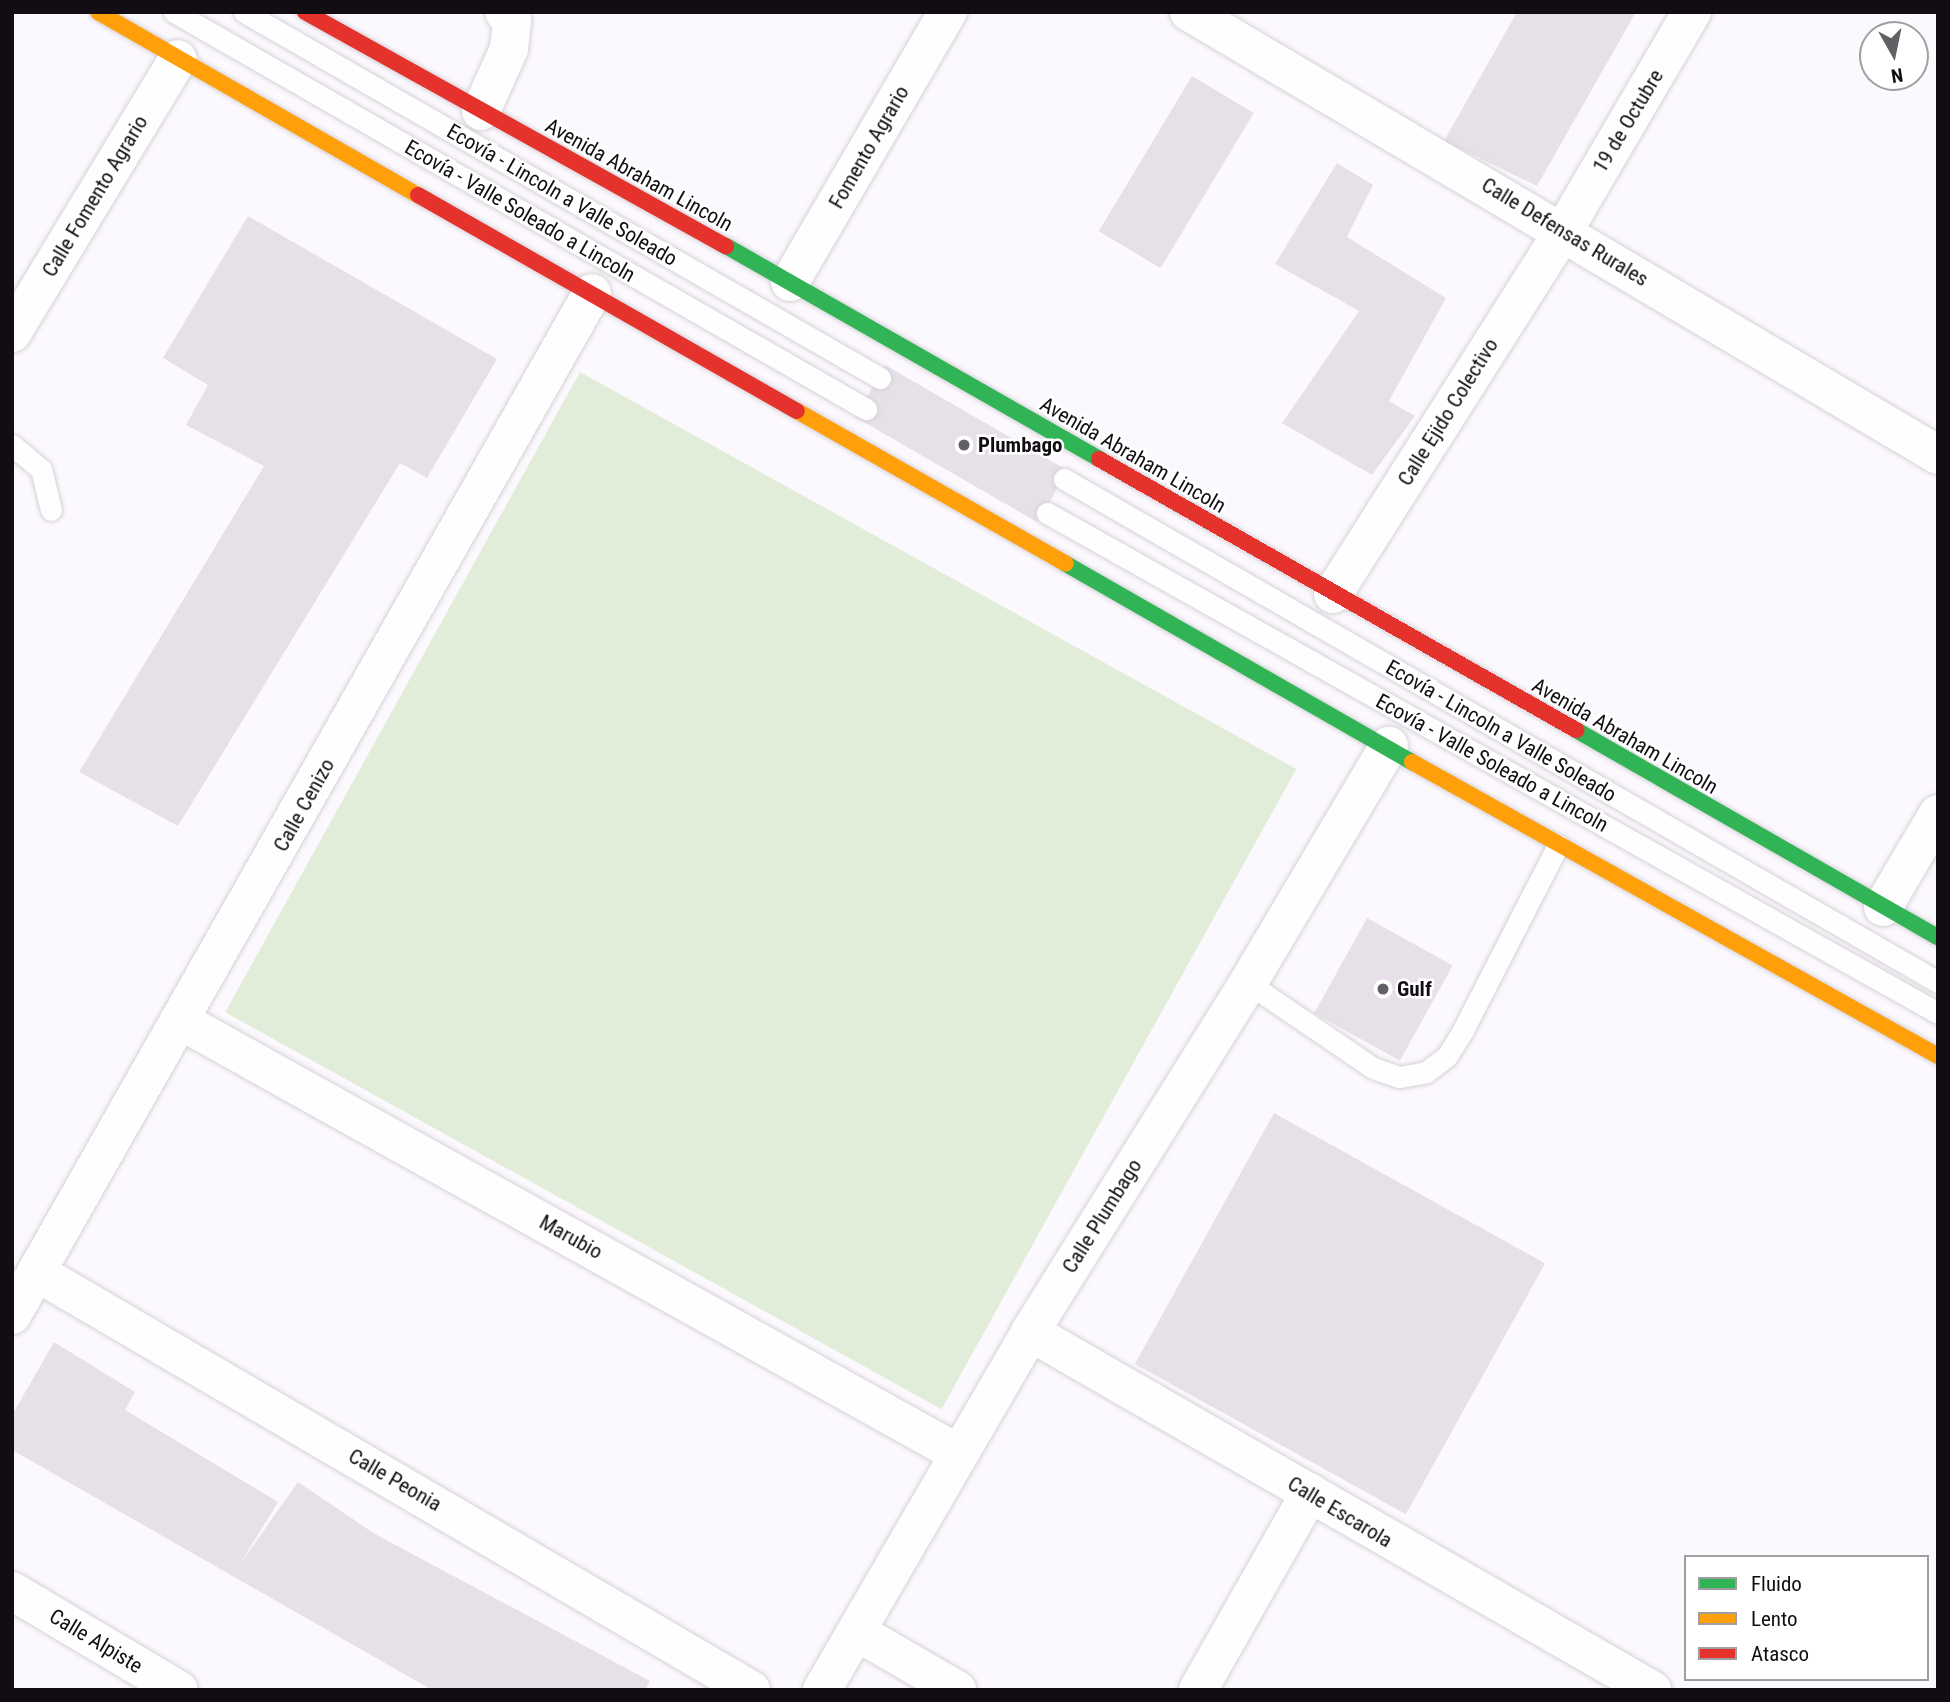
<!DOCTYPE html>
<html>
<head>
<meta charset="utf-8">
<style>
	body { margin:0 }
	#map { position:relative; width:1950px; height:1702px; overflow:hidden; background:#fcf9fe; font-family:"Roboto Condensed",sans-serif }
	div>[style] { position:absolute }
	.green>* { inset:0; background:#e2edd9; transform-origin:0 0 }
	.building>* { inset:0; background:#e7e0e9; transform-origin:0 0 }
	.roads { filter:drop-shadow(0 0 2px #d6d2d7) drop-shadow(0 0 2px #d6d2d7) }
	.lane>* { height:21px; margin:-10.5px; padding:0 10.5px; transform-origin:10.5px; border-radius:10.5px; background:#fffeff }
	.street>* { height:38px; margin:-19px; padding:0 19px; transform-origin:19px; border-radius:19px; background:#fffeff }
	.fast>* { height:16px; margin:-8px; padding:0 8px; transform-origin:8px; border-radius:8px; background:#30b455 }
	.slow>* { height:16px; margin:-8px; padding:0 8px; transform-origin:8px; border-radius:8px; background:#ff9f0a }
	.jam>* { height:16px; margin:-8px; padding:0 8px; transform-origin:8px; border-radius:8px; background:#e5322d }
	.dots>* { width:19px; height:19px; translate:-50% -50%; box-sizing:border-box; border:4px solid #fff; border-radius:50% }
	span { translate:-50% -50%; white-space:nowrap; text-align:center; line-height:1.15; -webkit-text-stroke:5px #fff; paint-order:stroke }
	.street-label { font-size:21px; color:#110d12 }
	.poi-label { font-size:21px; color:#110d12; font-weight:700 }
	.left { translate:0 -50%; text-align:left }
	.frame { position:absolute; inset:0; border:14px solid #110d12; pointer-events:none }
	.legend { position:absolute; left:1684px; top:1555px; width:245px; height:126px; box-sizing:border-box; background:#fff; border:2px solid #a09ea0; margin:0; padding:9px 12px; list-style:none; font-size:21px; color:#110d12 }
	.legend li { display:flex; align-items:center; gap:14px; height:35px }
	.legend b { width:35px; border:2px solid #a09ea0 }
	.north { position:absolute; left:1859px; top:21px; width:70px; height:70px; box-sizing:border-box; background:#fff; border:2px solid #a09ea0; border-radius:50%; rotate:171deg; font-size:19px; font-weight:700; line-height:28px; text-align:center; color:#110d12 }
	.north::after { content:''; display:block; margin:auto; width:24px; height:32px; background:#636065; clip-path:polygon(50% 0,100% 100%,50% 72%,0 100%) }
</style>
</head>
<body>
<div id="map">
	<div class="green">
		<i style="left:580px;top:372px;width:819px;height:732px;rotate:29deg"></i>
	</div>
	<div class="building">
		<i style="clip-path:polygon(1517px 12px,1636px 12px,1537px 186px,1444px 141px)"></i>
		<i style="left:1192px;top:76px;width:72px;height:181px;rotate:31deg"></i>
		<i style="clip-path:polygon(1337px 163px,1373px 185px,1347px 237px,1446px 298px,1389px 401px,1415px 416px,1372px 475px,1282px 423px,1359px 311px,1275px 264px)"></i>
		<i style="clip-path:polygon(248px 216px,497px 359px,427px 478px,400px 463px,178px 826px,79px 772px,264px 466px,186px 425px,208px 385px,163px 358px)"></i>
		<i style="left:885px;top:365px;width:211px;height:60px;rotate:30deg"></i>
		<i style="left:1367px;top:918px;width:98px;height:109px;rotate:29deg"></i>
		<i style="left:1274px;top:1113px;width:310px;height:287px;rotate:29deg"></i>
		<i style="clip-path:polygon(54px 1342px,135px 1392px,125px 1410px,278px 1502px,240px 1564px,298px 1482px,375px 1534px,650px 1681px,645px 1690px,432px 1690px,12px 1450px,12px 1415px)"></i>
	</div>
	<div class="roads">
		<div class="lane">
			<i style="left:174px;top:12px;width:798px;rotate:29.84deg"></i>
			<i style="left:244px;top:12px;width:734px;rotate:29.92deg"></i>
			<i style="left:12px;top:445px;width:38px;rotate:40deg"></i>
			<i style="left:41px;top:469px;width:42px;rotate:76.3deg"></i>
			<i style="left:1064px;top:479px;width:1008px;rotate:29.92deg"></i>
			<i style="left:1047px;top:513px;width:1022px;rotate:29.3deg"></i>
			<i style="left:1248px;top:983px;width:151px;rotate:34.2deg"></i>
			<i style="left:1373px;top:1068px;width:28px;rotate:19deg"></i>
			<i style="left:1399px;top:1077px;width:27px;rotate:-10deg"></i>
			<i style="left:1426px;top:1072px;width:26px;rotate:-37deg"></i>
			<i style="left:1447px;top:1056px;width:31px;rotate:-58deg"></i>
			<i style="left:1463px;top:1030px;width:208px;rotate:-62.8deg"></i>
		</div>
		<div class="street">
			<i style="left:1189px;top:12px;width:870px;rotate:30.6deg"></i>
			<i style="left:481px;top:111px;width:68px;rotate:-65.7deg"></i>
			<i style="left:509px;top:49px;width:29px;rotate:-84deg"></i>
			<i style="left:512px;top:20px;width:11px;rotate:-135deg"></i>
			<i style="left:790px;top:282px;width:313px;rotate:-59.7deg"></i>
			<i style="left:12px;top:333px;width:320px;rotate:-58.8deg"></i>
			<i style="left:1333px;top:594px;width:431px;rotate:-57.6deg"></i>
			<i style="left:1564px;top:230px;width:253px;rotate:-59.6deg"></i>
			<i style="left:1883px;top:907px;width:108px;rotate:-59.4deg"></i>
			<i style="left:183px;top:1022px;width:888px;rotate:29.1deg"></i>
			<i style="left:38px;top:1273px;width:826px;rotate:30.32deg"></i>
			<i style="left:12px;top:1315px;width:1175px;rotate:-60.42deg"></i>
			<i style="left:1030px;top:1332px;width:718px;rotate:29.92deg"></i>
			<i style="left:12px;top:1591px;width:194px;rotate:30.7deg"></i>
			<i style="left:857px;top:1632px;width:116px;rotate:30.1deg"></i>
			<i style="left:822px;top:1690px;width:414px;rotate:-59.8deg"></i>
			<i style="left:1030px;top:1332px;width:411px;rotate:-58deg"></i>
			<i style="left:1248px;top:983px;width:276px;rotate:-59.3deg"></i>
			<i style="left:1198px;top:1690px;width:227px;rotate:-60.4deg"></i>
		</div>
		<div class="fast">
			<i style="left:726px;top:246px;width:430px;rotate:29.7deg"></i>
			<i style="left:1066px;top:564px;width:399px;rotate:29.8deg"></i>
			<i style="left:1576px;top:730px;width:417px;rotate:29.8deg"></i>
		</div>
		<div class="slow">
			<i style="left:98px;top:12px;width:369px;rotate:29.8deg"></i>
			<i style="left:797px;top:411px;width:309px;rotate:29.6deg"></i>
			<i style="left:1412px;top:762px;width:603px;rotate:29.2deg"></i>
		</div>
		<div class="jam">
			<i style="left:305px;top:12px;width:482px;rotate:29.1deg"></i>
			<i style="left:418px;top:195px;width:436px;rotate:29.7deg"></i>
			<i style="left:1099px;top:459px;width:549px;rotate:29.6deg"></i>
		</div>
	</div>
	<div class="dots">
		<i style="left:964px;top:445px;background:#636065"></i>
		<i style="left:1383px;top:989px;background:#636065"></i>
	</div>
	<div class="street-label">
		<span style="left:1628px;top:121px;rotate:-59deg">19 de Octubre</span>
		<span style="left:869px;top:147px;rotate:-60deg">Fomento Agrario</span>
		<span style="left:639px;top:175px;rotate:29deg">Avenida Abraham Lincoln</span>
		<span style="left:562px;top:195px;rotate:30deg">Ecovía - Lincoln a Valle Soleado</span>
		<span style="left:95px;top:196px;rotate:-59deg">Calle Fomento Agrario</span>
		<span style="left:520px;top:211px;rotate:30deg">Ecovía - Valle Soleado a Lincoln</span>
		<span style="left:1565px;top:232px;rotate:31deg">Calle Defensas Rurales</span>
		<span style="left:1448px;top:412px;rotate:-58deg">Calle Ejido Colectivo</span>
		<span style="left:1133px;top:455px;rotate:30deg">Avenida Abraham Lincoln</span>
		<span style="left:1501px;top:731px;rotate:30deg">Ecovía - Lincoln a Valle Soleado</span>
		<span style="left:1625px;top:736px;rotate:30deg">Avenida Abraham Lincoln</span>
		<span style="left:1492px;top:763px;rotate:29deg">Ecovía - Valle Soleado a Lincoln</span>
		<span style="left:304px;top:805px;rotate:-61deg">Calle Cenizo</span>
		<span style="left:1102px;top:1216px;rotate:-58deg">Calle Plumbago</span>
		<span style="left:571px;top:1237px;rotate:29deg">Marubio</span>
		<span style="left:395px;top:1480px;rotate:30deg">Calle Peonia</span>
		<span style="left:1340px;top:1512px;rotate:31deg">Calle Escarola</span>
		<span style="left:96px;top:1641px;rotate:31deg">Calle Alpiste</span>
	</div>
	<div class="poi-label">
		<span class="left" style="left:978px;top:445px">Plumbago</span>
		<span class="left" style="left:1397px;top:989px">Gulf</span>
	</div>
	<div class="frame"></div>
	<ul class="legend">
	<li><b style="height:9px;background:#30b455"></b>Fluido</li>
	<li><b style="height:9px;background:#ff9f0a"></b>Lento</li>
	<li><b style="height:9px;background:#e5322d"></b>Atasco</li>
	</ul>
	<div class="north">N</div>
</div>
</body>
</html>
